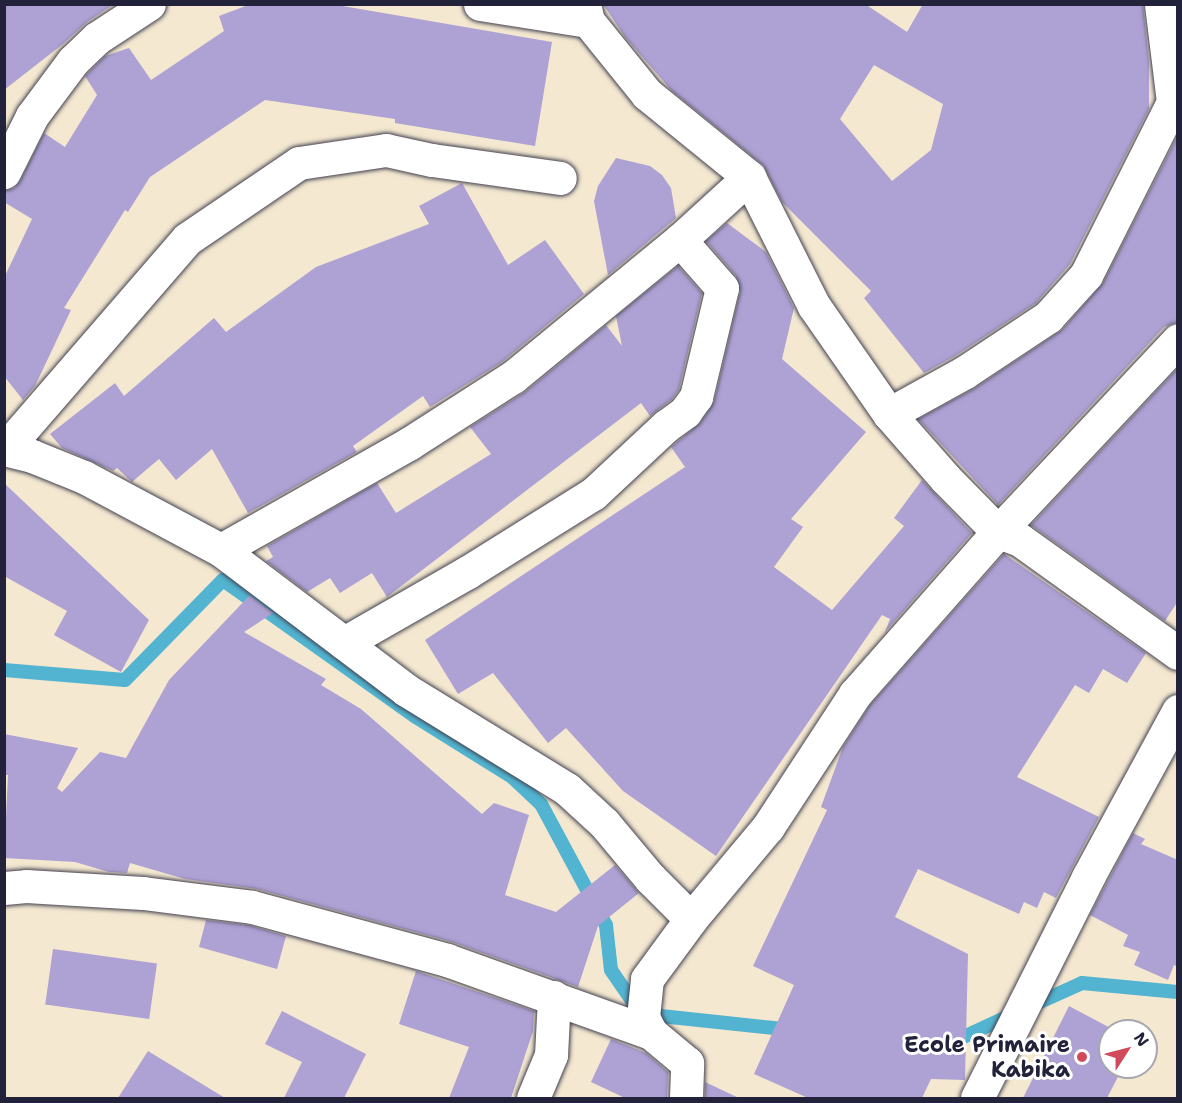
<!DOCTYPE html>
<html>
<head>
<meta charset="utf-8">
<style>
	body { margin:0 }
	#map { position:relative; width:1182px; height:1103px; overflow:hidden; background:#f4e8d0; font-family:"Shantell Sans",sans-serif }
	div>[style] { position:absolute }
	.stream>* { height:14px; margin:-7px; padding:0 7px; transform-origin:7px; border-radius:7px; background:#52b4d0 }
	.building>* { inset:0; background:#aea2d4; transform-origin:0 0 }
	.roads { filter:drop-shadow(0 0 2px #424051) drop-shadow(0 0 2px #424051) }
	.minor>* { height:33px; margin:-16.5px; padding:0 16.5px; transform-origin:16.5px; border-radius:16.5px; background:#fff }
	.dots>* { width:16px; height:16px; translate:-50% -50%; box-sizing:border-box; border:3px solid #fff; border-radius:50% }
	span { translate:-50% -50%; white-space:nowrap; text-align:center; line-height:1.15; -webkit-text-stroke:6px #fff; paint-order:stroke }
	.poi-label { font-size:22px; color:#22223b; font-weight:700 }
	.right { translate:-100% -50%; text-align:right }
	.frame { position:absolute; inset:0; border:6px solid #22223b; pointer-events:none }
	.north { position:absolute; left:1098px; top:1019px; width:60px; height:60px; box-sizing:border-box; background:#fff; border:2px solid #a7a7b1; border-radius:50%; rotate:54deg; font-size:16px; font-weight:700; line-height:24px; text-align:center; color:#22223b }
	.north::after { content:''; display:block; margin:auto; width:21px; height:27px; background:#d1495b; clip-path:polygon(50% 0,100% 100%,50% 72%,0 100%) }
</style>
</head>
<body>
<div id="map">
	<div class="stream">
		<i style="left:4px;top:670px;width:121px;rotate:4.7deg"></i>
		<i style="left:125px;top:680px;width:140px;rotate:-45.6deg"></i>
		<i style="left:223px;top:580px;width:237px;rotate:35.4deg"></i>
		<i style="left:416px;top:717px;width:113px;rotate:32deg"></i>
		<i style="left:512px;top:777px;width:40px;rotate:43deg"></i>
		<i style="left:541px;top:804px;width:137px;rotate:61.8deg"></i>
		<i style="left:606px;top:925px;width:45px;rotate:83.7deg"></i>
		<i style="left:611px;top:970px;width:42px;rotate:55.6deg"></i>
		<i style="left:635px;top:1005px;width:28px;rotate:23deg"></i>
		<i style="left:661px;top:1016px;width:132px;rotate:6.1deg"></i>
		<i style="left:1029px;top:1007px;width:58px;rotate:-24.4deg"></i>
		<i style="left:1082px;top:983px;width:96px;rotate:5.4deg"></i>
		<i style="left:949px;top:1040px;width:8px"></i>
		<i style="left:957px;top:1040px;width:60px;rotate:-24.8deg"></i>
	</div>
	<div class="building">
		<i style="clip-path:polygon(4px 4px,114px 4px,87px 22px,63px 44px,4px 90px)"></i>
		<i style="clip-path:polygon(251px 4px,331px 4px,552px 42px,535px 146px,395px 123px,395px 119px,265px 100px,150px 177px,128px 212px,125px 210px,64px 308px,71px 310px,35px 386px,23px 400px,4px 376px,4px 278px,32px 219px,4px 202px,4px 191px,14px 188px,20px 181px,44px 133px,65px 147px,97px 95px,85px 76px,105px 56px,129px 48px,151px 80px,224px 31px,219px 16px)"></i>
		<i style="clip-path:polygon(evenodd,603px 4px,865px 4px,907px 32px,923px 4px,1143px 4px,1149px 62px,1149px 109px,1070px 264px,1036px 303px,955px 356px,924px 373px,864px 298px,871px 291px,782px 202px,763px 165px,672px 91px,625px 37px,603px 4px,874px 65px,943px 104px,931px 150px,892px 181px,840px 119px,874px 65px)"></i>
		<i style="clip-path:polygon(1178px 135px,1178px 322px,1164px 327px,998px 505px,918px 419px,975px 388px,1062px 330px,1103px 283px)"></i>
		<i style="clip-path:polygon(616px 158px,650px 166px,662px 175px,671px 188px,676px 218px,608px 275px,594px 201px,598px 186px)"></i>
		<i style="clip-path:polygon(462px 183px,508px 265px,545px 240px,584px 294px,502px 362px,430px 407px,423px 396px,353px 446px,357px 452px,248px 513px,212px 449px,176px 480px,159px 459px,132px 482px,117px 468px,113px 471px,62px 448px,50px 434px,115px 383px,124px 396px,214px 318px,226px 332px,316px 267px,429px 224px,419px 206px)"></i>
		<i style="clip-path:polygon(727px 223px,766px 252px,794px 308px,782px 359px,866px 432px,791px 519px,803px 527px,774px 567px,832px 610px,904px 526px,894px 518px,922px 480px,972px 533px,885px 632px,890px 619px,882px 615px,716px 856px,623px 791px,566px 728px,548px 743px,493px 673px,458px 694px,425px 640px,685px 467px,671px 447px,700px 423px,714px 402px,740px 292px,736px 276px,706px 241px)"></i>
		<i style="clip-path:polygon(678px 266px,702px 293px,679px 389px,672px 399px,650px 416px,641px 403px,387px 597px,372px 573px,340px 593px,330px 578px,307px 592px,266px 561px,273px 557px,267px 546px,377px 483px,396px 513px,491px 454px,470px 427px,525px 392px,606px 325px,622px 346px,616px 316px)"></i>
		<i style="clip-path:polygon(1178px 368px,1178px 601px,1165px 621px,1031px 525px)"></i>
		<i style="clip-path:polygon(4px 483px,149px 620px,121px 672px,54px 635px,67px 611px,4px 576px)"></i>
		<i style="clip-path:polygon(1004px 554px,1146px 653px,1127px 683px,1103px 669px,1089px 693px,1075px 685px,1017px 777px,1099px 817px,1056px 898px,1044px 892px,1037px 908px,1024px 902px,1019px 914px,918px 869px,895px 917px,968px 954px,965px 1080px,931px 1079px,922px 1098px,808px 1098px,754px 1074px,794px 985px,753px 966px,827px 810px,821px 807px,843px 747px,870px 705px)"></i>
		<i style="clip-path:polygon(250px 595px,273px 613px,244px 632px,326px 679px,321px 685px,361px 709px,482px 814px,494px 803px,529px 815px,505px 895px,556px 912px,615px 865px,639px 893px,598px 926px,578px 987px,452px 942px,257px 889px,185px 879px,130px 863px,127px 873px,109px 872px,75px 862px,4px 858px,8px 775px,4px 775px,4px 734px,78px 748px,57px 788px,62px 792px,100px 752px,126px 758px,169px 680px)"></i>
		<i style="clip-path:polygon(1133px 833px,1145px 839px,1141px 844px,1178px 860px,1178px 967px,1174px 965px,1168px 980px,1134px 965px,1140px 952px,1123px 946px,1128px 935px,1090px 915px)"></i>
		<i style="clip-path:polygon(206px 920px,248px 925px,286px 936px,277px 969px,199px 947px)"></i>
		<i style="left:53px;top:949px;width:105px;height:56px;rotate:8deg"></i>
		<i style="clip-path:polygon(416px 971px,534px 1011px,533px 1031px,511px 1098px,449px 1098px,469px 1047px,399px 1024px)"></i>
		<i style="clip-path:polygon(1069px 1006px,1116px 1031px,1110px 1031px,1110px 1067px,1123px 1067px,1107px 1098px,1023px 1098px)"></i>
		<i style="clip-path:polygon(282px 1011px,366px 1054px,344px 1098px,284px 1098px,302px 1062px,265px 1044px)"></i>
		<i style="clip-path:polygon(611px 1039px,646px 1053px,668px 1072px,667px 1098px,625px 1098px,591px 1082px)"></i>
		<i style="clip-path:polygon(148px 1051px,225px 1098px,118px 1098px)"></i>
		<i style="clip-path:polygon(705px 1082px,739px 1098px,705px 1098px)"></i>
	</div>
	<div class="roads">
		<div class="minor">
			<i style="left:480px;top:4px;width:109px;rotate:8.9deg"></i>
			<i style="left:584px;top:4px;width:17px;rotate:77deg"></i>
			<i style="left:588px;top:21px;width:94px;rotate:51.1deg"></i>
			<i style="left:647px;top:94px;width:132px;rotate:39.1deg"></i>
			<i style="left:749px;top:177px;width:144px;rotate:63.3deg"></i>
			<i style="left:814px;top:306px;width:131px;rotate:55.2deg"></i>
			<i style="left:889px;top:414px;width:86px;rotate:48.8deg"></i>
			<i style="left:946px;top:479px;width:74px;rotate:45.5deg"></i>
			<i style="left:998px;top:532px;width:23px;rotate:20deg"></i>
			<i style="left:1020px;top:540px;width:194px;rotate:35.6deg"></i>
			<i style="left:4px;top:172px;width:63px;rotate:-63.4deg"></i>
			<i style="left:32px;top:116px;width:69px;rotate:-53.3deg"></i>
			<i style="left:73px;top:61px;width:33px;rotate:-44deg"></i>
			<i style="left:97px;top:38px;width:62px;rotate:-33.2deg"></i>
			<i style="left:889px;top:414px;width:87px;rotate:-28.9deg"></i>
			<i style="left:965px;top:372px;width:100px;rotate:-33.5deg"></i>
			<i style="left:1048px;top:317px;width:57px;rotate:-47.9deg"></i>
			<i style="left:1086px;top:275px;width:194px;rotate:-63.3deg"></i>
			<i style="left:1173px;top:102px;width:99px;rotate:-97deg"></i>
			<i style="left:6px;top:448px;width:276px;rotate:-49.1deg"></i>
			<i style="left:187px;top:239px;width:135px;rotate:-34.2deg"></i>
			<i style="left:299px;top:163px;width:88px;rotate:-8.5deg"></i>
			<i style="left:386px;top:150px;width:47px;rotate:12.3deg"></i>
			<i style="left:432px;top:160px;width:129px;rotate:8deg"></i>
			<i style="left:4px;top:449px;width:29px;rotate:14deg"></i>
			<i style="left:32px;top:456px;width:56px;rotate:22deg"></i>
			<i style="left:84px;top:477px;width:155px;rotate:28.1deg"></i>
			<i style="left:221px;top:550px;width:232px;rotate:37.1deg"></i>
			<i style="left:406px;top:690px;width:189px;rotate:31.6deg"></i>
			<i style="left:567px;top:789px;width:50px;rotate:42.6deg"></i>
			<i style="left:604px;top:823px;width:72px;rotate:50.1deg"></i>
			<i style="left:650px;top:878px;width:58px;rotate:45deg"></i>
			<i style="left:221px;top:550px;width:217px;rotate:-29.5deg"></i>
			<i style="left:410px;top:443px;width:122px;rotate:-32.7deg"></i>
			<i style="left:513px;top:377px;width:216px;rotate:-39.4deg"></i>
			<i style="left:680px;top:240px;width:93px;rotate:-42.4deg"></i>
			<i style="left:344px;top:643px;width:143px;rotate:-29.8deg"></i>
			<i style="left:468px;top:572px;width:147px;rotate:-32deg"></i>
			<i style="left:593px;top:494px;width:100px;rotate:-43deg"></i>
			<i style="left:666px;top:426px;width:24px;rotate:-36deg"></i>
			<i style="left:685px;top:412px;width:19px;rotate:-54deg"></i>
			<i style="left:696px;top:397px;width:112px;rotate:-76.6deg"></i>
			<i style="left:722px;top:288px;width:64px;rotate:-131.2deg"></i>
			<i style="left:4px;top:888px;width:22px;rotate:-5deg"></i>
			<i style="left:26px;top:886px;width:117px;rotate:3.4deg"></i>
			<i style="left:143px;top:893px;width:110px;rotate:7.3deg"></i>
			<i style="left:252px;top:907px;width:202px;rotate:15.2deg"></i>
			<i style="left:447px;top:960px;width:217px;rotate:19.7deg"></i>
			<i style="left:533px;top:1098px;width:47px;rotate:-67.3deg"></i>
			<i style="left:551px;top:1055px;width:58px;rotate:-87deg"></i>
			<i style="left:686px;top:1098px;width:35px;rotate:-88deg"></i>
			<i style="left:687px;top:1063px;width:47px;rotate:-140.2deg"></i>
			<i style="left:651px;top:1033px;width:18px;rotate:-117deg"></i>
			<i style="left:643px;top:1017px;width:38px;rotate:-84deg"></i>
			<i style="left:647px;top:979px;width:74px;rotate:-53.7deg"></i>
			<i style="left:691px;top:919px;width:120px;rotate:-50.1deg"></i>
			<i style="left:768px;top:827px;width:159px;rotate:-56.8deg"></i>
			<i style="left:855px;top:694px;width:216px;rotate:-48.6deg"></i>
			<i style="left:998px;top:532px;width:263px;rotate:-46.8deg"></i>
			<i style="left:977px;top:1098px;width:247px;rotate:-63.3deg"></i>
			<i style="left:1088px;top:877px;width:189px;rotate:-61.5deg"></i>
		</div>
	</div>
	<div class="dots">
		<i style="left:1082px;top:1057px;background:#d1495b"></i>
	</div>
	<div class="poi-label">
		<span class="right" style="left:1070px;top:1057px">Ecole Primaire<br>Kabika</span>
	</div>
	<div class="frame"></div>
	<div class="north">N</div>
</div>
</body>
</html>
